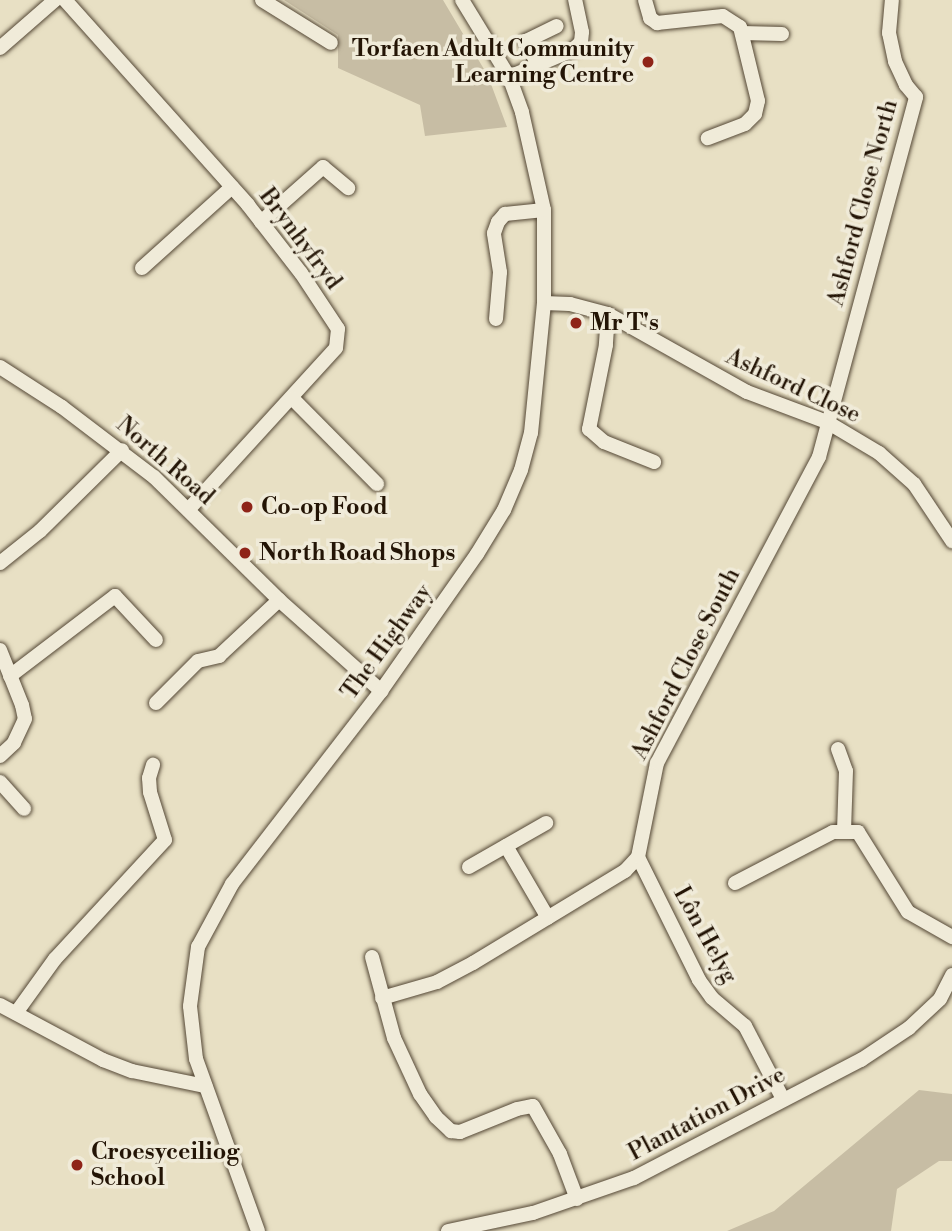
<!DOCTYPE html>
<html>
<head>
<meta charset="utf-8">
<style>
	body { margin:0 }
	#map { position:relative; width:952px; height:1231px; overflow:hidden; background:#e8e0c4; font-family:"Libre Bodoni",serif }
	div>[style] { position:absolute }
	.green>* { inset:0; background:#c7bda4 }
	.roads { filter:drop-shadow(0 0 2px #544735) drop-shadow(0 0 2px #544735) }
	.minor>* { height:14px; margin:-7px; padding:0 7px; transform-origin:7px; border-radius:7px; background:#f0ebd9 }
	.dots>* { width:19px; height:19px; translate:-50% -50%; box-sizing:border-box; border:4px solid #f0ebd9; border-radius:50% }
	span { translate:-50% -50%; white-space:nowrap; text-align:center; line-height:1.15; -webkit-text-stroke:7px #f0ebd9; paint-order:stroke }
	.poi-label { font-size:23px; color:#231405; font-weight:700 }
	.right { translate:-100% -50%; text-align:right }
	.left { translate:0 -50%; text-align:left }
	.street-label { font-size:23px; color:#231405 }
</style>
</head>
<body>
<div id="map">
	<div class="green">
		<i style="clip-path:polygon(284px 0,443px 0,488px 76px,507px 127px,425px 136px,420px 105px,338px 68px,338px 35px)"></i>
		<i style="clip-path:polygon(919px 1090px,952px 1094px,952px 1161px,939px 1161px,897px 1189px,891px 1231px,727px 1231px,774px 1211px)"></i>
	</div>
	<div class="roads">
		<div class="minor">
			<i style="left:65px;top:0;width:275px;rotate:48.2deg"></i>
			<i style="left:248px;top:205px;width:86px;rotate:52.1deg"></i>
			<i style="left:301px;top:273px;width:67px;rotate:56.5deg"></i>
			<i style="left:338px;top:329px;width:19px;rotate:96deg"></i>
			<i style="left:336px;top:348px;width:218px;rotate:132.4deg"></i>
			<i style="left:262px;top:0;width:81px;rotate:31.9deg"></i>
			<i style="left:645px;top:0;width:19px;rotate:74deg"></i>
			<i style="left:650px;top:18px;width:9px;rotate:36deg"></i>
			<i style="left:657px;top:23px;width:66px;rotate:-6.1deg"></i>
			<i style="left:723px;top:16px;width:20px;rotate:33deg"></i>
			<i style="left:740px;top:27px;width:76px;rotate:76.3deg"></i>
			<i style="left:758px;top:101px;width:13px;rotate:103deg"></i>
			<i style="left:755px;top:114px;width:14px;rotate:135deg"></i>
			<i style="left:745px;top:124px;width:40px;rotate:159deg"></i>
			<i style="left:742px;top:33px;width:40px;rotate:1.4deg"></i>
			<i style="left:0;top:48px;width:73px;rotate:-41.1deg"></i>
			<i style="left:537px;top:63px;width:25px;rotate:-117deg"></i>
			<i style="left:526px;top:41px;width:34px;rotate:-26deg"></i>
			<i style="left:509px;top:77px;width:69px;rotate:-22.9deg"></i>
			<i style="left:573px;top:50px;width:11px;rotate:-45deg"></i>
			<i style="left:581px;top:42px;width:10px;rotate:-84deg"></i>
			<i style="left:582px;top:32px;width:33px;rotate:-102deg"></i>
			<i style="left:261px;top:222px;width:83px;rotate:-41.6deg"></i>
			<i style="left:323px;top:167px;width:33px;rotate:40deg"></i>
			<i style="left:142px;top:268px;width:121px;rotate:-42deg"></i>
			<i style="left:544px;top:303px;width:26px;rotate:2deg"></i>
			<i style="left:570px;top:304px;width:39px;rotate:15deg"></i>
			<i style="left:608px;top:314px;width:159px;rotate:29.3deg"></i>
			<i style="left:747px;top:392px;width:85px;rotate:20.6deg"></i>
			<i style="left:827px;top:422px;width:61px;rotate:30.8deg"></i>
			<i style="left:879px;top:453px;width:47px;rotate:41.5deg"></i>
			<i style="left:914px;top:484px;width:69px;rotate:56.3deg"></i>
			<i style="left:608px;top:314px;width:31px;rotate:94deg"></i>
			<i style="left:606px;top:345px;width:86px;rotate:101.4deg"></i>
			<i style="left:589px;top:429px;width:20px;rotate:41deg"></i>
			<i style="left:604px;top:442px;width:54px;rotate:21.8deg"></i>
			<i style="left:496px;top:319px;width:47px;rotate:-85.1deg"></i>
			<i style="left:500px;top:272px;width:39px;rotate:-99deg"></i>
			<i style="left:494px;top:233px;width:12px;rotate:-70deg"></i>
			<i style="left:498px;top:222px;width:11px;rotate:-49deg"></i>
			<i style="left:505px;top:214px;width:39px;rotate:-6deg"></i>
			<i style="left:0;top:367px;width:74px;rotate:32.8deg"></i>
			<i style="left:62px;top:407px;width:116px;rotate:37.3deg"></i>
			<i style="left:154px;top:477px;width:175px;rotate:44.5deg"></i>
			<i style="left:279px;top:600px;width:137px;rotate:41.7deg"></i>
			<i style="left:292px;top:398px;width:121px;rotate:45.3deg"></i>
			<i style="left:0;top:563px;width:51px;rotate:-38.7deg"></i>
			<i style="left:40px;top:531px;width:115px;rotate:-44.6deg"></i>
			<i style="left:0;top:650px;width:59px;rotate:68.2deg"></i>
			<i style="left:22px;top:705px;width:14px;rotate:78deg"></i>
			<i style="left:25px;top:719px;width:26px;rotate:115deg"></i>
			<i style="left:14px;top:743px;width:19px;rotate:137deg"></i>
			<i style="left:10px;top:676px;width:132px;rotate:-37.3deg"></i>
			<i style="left:115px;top:596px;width:60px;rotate:47deg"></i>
			<i style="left:156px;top:703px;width:59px;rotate:-45deg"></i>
			<i style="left:198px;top:661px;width:22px;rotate:-13deg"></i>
			<i style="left:219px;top:656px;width:82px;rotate:-43deg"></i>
			<i style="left:838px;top:749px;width:23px;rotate:70deg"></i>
			<i style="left:846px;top:771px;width:61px;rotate:91.9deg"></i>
			<i style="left:0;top:782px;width:36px;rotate:48deg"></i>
			<i style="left:506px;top:846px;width:83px;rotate:59.7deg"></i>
			<i style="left:638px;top:857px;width:137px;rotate:63.6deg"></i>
			<i style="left:699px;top:980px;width:22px;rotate:54deg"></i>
			<i style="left:712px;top:998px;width:43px;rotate:40.3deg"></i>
			<i style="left:745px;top:1026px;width:82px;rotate:62.5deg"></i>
			<i style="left:469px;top:867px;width:89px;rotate:-29.7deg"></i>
			<i style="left:735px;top:883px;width:110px;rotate:-27.5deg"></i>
			<i style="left:833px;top:832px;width:25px"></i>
			<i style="left:858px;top:832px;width:94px;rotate:58deg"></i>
			<i style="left:908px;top:912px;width:51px;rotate:29.6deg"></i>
			<i style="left:372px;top:957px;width:84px;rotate:74.8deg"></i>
			<i style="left:394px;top:1038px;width:62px;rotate:65.1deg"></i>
			<i style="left:420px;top:1094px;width:28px;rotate:55deg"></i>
			<i style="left:436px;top:1117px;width:21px;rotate:43deg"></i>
			<i style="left:451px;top:1131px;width:9px;rotate:6deg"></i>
			<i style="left:460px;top:1132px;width:61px;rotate:-22deg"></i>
			<i style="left:517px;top:1109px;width:16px;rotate:-11deg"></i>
			<i style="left:533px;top:1106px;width:55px;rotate:60.6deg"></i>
			<i style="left:560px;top:1154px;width:48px;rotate:69.3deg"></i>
			<i style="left:382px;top:998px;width:57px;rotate:-16.2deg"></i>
			<i style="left:437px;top:982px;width:41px;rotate:-27.8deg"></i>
			<i style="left:473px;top:963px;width:178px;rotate:-31.2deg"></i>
			<i style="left:625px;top:871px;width:19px;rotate:-47deg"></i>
			<i style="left:638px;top:857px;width:96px;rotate:-78.6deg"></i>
			<i style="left:657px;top:763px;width:346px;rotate:-62.1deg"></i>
			<i style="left:819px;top:457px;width:373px;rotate:-74.9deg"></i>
			<i style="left:916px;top:97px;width:16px;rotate:-130deg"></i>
			<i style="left:906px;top:85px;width:26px;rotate:-115deg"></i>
			<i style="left:895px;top:61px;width:29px;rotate:-102deg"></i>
			<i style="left:889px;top:33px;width:33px;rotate:-85deg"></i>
			<i style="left:0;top:1005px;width:117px;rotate:28.1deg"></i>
			<i style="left:103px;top:1060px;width:31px;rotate:21deg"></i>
			<i style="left:132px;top:1071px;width:75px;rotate:11.6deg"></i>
			<i style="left:16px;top:1013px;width:67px;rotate:-54.2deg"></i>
			<i style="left:55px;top:959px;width:162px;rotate:-47.3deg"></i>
			<i style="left:165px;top:840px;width:50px;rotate:-107.4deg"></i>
			<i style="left:150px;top:792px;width:14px;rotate:-94deg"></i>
			<i style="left:149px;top:778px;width:14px;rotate:-73deg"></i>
			<i style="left:258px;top:1231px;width:183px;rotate:-109.8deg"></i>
			<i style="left:196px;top:1059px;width:53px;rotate:-96.5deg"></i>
			<i style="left:190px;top:1006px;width:60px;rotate:-82.3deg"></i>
			<i style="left:198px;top:947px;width:72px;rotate:-61.6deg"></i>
			<i style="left:232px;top:884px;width:244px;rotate:-52.3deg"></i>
			<i style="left:381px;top:691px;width:167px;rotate:-55deg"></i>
			<i style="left:477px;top:554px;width:52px;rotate:-58.5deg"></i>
			<i style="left:504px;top:510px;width:43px;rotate:-67deg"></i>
			<i style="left:521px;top:470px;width:38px;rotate:-75deg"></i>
			<i style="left:531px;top:433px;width:131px;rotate:-84.3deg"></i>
			<i style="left:544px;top:303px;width:93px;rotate:-90deg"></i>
			<i style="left:544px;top:210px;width:100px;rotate:-102.7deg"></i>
			<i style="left:522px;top:112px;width:37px;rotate:-110deg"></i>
			<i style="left:509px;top:77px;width:90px;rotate:-121.4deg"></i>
			<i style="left:448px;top:1231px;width:87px;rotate:-12deg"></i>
			<i style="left:533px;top:1213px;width:107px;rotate:-19.1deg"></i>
			<i style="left:634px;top:1178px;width:256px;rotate:-27.5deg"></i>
			<i style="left:861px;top:1060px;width:58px;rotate:-33.7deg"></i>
			<i style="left:909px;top:1028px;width:42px;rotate:-43.1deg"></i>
			<i style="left:940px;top:999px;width:27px;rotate:-63deg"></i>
		</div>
	</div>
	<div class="dots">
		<i style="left:648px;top:62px;background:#8f2418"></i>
		<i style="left:576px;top:323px;background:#8f2418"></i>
		<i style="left:247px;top:507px;background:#8f2418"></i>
		<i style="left:245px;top:553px;background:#8f2418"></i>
		<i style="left:77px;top:1165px;background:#8f2418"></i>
	</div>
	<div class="poi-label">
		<span class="right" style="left:634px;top:62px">Torfaen Adult Community<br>Learning Centre</span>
		<span class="left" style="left:590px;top:323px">Mr T's</span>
		<span class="left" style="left:261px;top:507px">Co-op Food</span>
		<span class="left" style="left:259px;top:553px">North Road Shops</span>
		<span class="left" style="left:91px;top:1165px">Croesyceiliog<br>School</span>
	</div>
	<div class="street-label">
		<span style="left:863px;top:203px;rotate:-75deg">Ashford Close North</span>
		<span style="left:300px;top:239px;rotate:53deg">Brynhyfryd</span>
		<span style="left:793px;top:386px;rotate:25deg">Ashford Close</span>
		<span style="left:165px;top:461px;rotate:41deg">North Road</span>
		<span style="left:387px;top:642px;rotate:-54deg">The Highway</span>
		<span style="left:686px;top:664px;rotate:-63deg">Ashford Close South</span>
		<span style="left:705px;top:935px;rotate:61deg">Lôn Helyg</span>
		<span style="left:707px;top:1114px;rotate:-28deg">Plantation Drive</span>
	</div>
</div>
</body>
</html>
